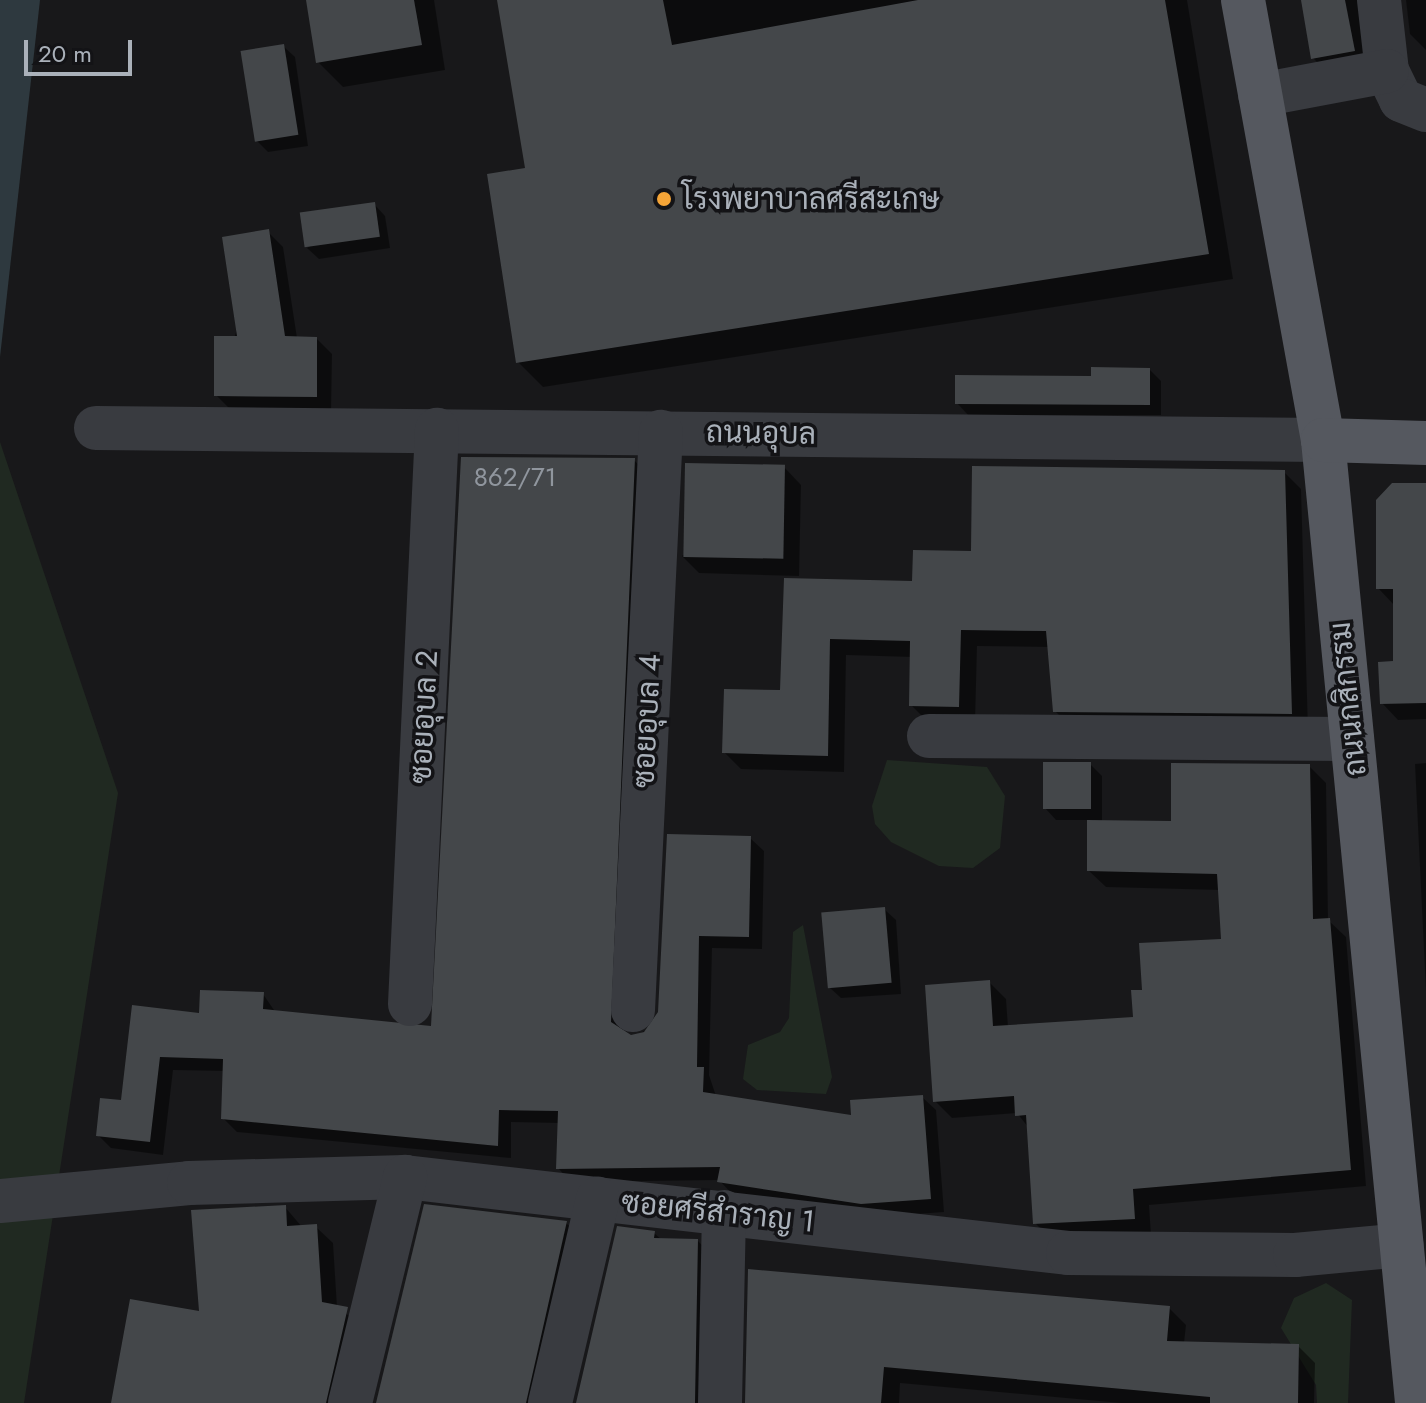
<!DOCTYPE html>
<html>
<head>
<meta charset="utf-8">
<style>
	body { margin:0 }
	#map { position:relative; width:1426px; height:1403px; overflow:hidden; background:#18181a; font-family:Jost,Sarabun,sans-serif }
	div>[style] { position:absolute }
	.green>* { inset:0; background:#202921 }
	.water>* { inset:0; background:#2e393f }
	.shadow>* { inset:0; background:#0007 }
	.building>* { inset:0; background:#44474a; transform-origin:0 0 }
	.minor>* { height:44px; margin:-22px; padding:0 22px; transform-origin:22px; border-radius:22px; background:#393b40 }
	.major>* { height:44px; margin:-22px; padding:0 22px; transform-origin:22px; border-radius:22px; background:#55585f }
	.dots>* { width:22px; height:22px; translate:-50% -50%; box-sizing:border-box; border:4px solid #131316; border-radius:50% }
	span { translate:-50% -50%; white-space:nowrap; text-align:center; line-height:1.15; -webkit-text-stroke:7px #131316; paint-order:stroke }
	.number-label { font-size:26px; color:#90969e }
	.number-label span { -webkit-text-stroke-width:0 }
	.poi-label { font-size:30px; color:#aab1ba }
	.left { translate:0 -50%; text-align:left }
	.street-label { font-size:30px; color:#aab1ba }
	.scale { position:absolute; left:24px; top:40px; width:108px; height:36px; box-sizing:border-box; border:4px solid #aab1ba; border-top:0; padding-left:10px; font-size:24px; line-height:28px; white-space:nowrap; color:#aab1ba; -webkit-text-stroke:6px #131316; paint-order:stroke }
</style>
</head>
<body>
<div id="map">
	<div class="green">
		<i style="clip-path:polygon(0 442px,118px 793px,24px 1403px,0 1403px)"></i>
		<i style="clip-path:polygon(887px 760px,987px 767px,1005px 796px,1000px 848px,973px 868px,939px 866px,891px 842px,875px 824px,872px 806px)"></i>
		<i style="clip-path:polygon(803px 925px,832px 1077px,826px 1094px,757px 1090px,743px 1079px,748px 1045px,780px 1032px,789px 1018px,793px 932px)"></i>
		<i style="clip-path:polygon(1326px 1283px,1352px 1300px,1348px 1403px,1317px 1403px,1316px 1385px,1281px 1328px,1294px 1298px)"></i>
	</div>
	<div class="water">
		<i style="clip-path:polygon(0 0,40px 0,0 357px)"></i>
	</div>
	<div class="shadow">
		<i style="clip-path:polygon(308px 0,434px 0,445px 70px,343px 87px,318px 62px)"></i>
		<i style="clip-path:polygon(499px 0,1187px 0,1233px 279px,543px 387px,518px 362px,527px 170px)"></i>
		<i style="clip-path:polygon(1302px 0,1367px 0,1381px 78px,1341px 86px,1313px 58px)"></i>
		<i style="clip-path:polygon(1406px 0,1426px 0,1426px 50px,1410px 34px)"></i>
		<i style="clip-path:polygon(283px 46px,295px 57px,308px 146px,268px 152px,256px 140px)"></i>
		<i style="clip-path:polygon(374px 204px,385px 216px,390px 248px,319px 259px,307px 248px)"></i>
		<i style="clip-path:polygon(268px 232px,283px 247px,297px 338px,317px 339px,332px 354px,331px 412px,231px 410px,216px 395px)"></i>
		<i style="clip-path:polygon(1150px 370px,1161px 381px,1161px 415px,968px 415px,957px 403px)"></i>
		<i style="clip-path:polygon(634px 460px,647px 474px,623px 1031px,632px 1037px,655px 1026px,660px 1012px,668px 836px,750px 838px,764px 851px,762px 949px,712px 948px,709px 1075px,716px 1096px,853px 1117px,922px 1097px,936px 1110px,944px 1212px,875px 1217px,733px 1195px,719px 1180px,571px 1182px,558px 1168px,559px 1123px,511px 1122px,511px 1158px,237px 1132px,223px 1118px,225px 1071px,173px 1070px,163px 1155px,111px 1148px,98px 1135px,123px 1102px,134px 1008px,201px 1015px,263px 994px,276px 1013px,433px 1029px)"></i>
		<i style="clip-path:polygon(784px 467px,801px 485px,799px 576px,699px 573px,682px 556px)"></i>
		<i style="clip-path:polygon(1284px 472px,1301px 489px,1308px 730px,1072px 728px,1055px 711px,1050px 647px,977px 646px,975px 723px,928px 722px,911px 705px,912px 657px,846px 655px,844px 772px,741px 769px,724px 752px,782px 692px,786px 580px,914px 583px,973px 553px)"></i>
		<i style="clip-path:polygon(1426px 485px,1426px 719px,1398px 720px,1382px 703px,1395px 662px,1394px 605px,1378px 588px)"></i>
		<i style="clip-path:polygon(1426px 763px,1426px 991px,1415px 764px)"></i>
		<i style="clip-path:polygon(1090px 764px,1102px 776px,1102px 822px,1173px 823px,1309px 766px,1326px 783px,1328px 920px,1346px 937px,1366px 1186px,1149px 1205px,1151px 1235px,1052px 1240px,1035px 1223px,1028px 1127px,1017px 1113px,952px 1118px,935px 1101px,989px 982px,1006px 999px,1008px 1027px,1135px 1019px,1144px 992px,1223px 941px,1220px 890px,1106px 887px,1089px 871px,1089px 820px,1056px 820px,1045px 808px)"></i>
		<i style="clip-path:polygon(884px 909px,896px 920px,901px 994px,841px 998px,829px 987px)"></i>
		<i style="clip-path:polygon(285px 1207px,302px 1227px,316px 1227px,333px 1243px,337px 1307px,363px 1326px,345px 1403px,113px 1403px,201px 1314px)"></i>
		<i style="clip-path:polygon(566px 1223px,583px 1239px,544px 1403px,378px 1403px)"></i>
		<i style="clip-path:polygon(654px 1233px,662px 1240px,698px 1241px,714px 1258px,711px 1403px,578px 1403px)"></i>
		<i style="clip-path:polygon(750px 1271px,1169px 1308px,1186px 1325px,1184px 1343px,1298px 1346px,1315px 1363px,1314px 1403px,1121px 1403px,900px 1383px,899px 1403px,747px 1403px)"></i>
	</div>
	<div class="building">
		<i style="clip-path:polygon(306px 0,414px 0,422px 45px,316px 63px)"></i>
		<i style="clip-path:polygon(497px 0,663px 0,672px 45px,918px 0,1165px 0,1209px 254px,516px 363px,487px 174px,525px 168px)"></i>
		<i style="clip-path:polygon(1301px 0,1345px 0,1355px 51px,1311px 59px)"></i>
		<i style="left:284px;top:44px;width:92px;height:44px;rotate:81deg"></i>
		<i style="left:375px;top:202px;width:35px;height:76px;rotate:82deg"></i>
		<i style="clip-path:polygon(269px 229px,285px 336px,317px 337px,317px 397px,214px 396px,214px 336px,237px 336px,222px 237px)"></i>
		<i style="clip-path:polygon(1091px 367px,1150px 368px,1150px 405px,955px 404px,955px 375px,1091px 376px)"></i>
		<i style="clip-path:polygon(461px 457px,635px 458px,611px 1022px,631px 1035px,644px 1032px,658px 1012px,667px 834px,751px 836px,749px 937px,699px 936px,697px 1067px,704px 1067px,703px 1092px,851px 1115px,850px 1100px,923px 1095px,931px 1199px,861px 1204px,717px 1182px,720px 1167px,556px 1169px,558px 1111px,499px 1110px,498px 1146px,221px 1119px,223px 1059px,160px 1057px,150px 1142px,96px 1136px,100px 1098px,121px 1100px,132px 1005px,199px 1013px,200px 990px,264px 992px,263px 1009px,431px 1026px)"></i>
		<i style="left:685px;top:463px;width:100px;height:94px;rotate:1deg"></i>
		<i style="clip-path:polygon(972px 466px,1285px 470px,1292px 714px,1053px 712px,1046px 631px,961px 630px,959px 707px,909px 706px,910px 641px,830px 639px,828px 756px,722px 753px,724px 689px,780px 690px,784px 578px,912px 581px,913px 550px,971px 551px)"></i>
		<i style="clip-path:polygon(1392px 483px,1426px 483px,1426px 703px,1380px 704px,1378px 662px,1393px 661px,1393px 589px,1376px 589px,1376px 500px)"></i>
		<i style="left:1043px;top:762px;width:48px;height:47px"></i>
		<i style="clip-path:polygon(1171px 763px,1310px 764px,1313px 919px,1330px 918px,1351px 1170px,1133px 1189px,1135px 1219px,1033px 1224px,1026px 1115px,1015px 1116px,1014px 1096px,933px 1102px,925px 985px,990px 980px,993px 1026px,1133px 1017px,1131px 990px,1142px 990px,1139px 943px,1221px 939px,1217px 874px,1087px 871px,1087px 820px,1171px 821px)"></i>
		<i style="left:885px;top:907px;width:76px;height:64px;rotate:85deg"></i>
		<i style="clip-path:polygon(424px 1204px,567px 1221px,526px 1403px,376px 1403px)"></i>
		<i style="clip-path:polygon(286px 1205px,287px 1226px,317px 1224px,322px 1302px,348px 1307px,326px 1403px,111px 1403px,130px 1299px,199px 1311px,191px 1210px)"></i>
		<i style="clip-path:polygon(617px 1226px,655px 1231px,654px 1238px,698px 1239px,695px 1403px,576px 1403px)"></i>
		<i style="clip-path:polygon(748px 1269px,1170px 1306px,1167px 1341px,1299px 1344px,1298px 1403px,1210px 1403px,1210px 1397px,884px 1367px,881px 1403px,745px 1403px)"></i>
	</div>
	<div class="minor">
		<i style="left:1379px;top:0;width:71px;rotate:83.6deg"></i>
		<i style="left:1387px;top:71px;width:32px;rotate:64deg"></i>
		<i style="left:1401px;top:100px;width:27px;rotate:22deg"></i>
		<i style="left:1260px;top:95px;width:129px;rotate:-10.7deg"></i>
		<i style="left:96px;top:428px;width:1227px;rotate:0.56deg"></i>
		<i style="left:929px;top:736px;width:423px;rotate:0.4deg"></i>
		<i style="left:410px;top:1004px;width:575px;rotate:-87.31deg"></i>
		<i style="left:633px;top:1010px;width:579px;rotate:-87.23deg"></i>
		<i style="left:0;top:1201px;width:190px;rotate:-5.4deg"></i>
		<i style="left:189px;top:1183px;width:216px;rotate:-1.6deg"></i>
		<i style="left:405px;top:1177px;width:667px;rotate:6.54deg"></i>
		<i style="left:1068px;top:1253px;width:227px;rotate:0.5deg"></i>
		<i style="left:1295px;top:1255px;width:107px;rotate:-5.3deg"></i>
		<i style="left:350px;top:1403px;width:233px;rotate:-76.3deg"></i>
		<i style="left:550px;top:1403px;width:210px;rotate:-76.8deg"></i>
		<i style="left:720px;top:1403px;width:191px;rotate:-88.8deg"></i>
	</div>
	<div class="major">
		<i style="left:1243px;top:0;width:447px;rotate:79.7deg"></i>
		<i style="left:1323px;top:440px;width:968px;rotate:84.42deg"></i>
		<i style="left:1323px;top:440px;width:103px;rotate:1.7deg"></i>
	</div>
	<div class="dots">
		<i style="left:664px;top:199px;background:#f4a437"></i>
	</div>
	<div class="number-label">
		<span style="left:515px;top:478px">862/71</span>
	</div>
	<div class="poi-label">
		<span class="left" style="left:682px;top:199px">โรงพยาบาลศรีสะเกษ</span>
	</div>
	<div class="street-label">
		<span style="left:761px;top:433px;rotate:1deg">ถนนอุบล</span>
		<span style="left:1348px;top:699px;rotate:-96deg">ถนนกสิกรรม</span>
		<span style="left:424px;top:717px;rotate:-87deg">ซอยอุบล 2</span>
		<span style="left:647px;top:721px;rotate:-87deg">ซอยอุบล 4</span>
		<span style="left:718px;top:1212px;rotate:6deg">ซอยศรีสำราญ 1</span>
	</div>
	<div class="scale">20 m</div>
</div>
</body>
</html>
